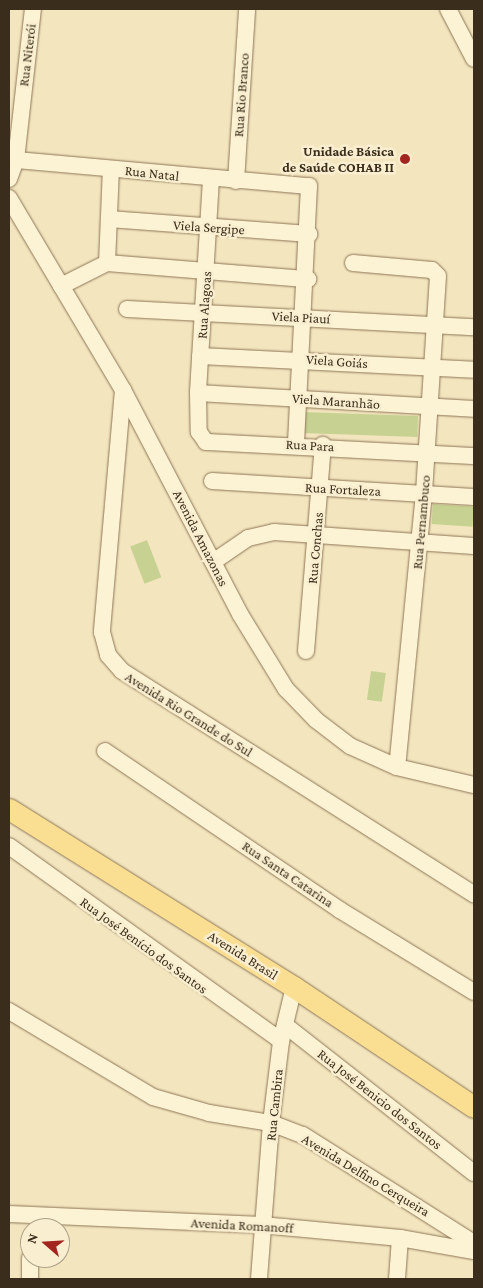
<!DOCTYPE html>
<html>
<head>
<meta charset="utf-8">
<style>
	body { margin:0 }
	#map { position:relative; width:483px; height:1288px; overflow:hidden; background:#f3e6bf; font-family:"Crimson Pro",serif }
	div>[style] { position:absolute }
	.green>* { inset:0; background:#c7d292; transform-origin:0 0 }
	.roads { filter:drop-shadow(0 0 1px #8e7655) drop-shadow(0 0 1px #8e7655) }
	.minor>* { height:16px; margin:-8px; padding:0 8px; transform-origin:8px; border-radius:8px; background:#fcf2d4 }
	.major>* { height:21px; margin:-10.5px; padding:0 10.5px; transform-origin:10.5px; border-radius:10.5px; background:#fadf93 }
	.dots>* { width:14px; height:14px; translate:-50% -50%; box-sizing:border-box; border:2px solid #f9efd0; border-radius:50% }
	span { translate:-50% -50%; white-space:nowrap; text-align:center; line-height:1.15; -webkit-text-stroke:5px #f9efd0; paint-order:stroke }
	.street-label { font-size:14px; color:#3b2d1b }
	.poi-label { font-size:14px; color:#3b2d1b; font-weight:700 }
	.right { translate:-100% -50%; text-align:right }
	.frame { position:absolute; inset:0; border:10px solid #3b2d1b; pointer-events:none }
	.north { position:absolute; left:20px; top:1218px; width:50px; height:50px; box-sizing:border-box; background:#f9efd0; border:1px solid #ada188; border-radius:50%; rotate:289deg; font-size:14px; font-weight:700; line-height:20px; text-align:center; color:#3b2d1b }
	.north::after { content:''; display:block; margin:auto; width:18px; height:22px; background:#a3251f; clip-path:polygon(50% 0,100% 100%,50% 72%,0 100%) }
</style>
</head>
<body>
<div id="map">
	<div class="green">
		<i style="left:303px;top:412px;width:115px;height:21px;rotate:2deg"></i>
		<i style="left:433px;top:504px;width:41px;height:20px;rotate:4deg"></i>
		<i style="left:147px;top:540px;width:40px;height:18px;rotate:69deg"></i>
		<i style="left:371px;top:671px;width:15px;height:29px;rotate:8deg"></i>
	</div>
	<div class="roads">
		<div class="minor">
			<i style="left:448px;top:9px;width:56px;rotate:62.5deg"></i>
			<i style="left:16px;top:160px;width:152px;rotate:-83.6deg"></i>
			<i style="left:9px;top:179px;width:20px;rotate:-70deg"></i>
			<i style="left:16px;top:160px;width:294px;rotate:5.1deg"></i>
			<i style="left:309px;top:186px;width:258px;rotate:92.9deg"></i>
			<i style="left:211px;top:179px;width:214px;rotate:93.5deg"></i>
			<i style="left:198px;top:393px;width:39px;rotate:89deg"></i>
			<i style="left:199px;top:432px;width:12px;rotate:55deg"></i>
			<i style="left:206px;top:442px;width:268px;rotate:3deg"></i>
			<i style="left:236px;top:181px;width:172px;rotate:-86.3deg"></i>
			<i style="left:9px;top:198px;width:223px;rotate:59.3deg"></i>
			<i style="left:123px;top:390px;width:253px;rotate:62.4deg"></i>
			<i style="left:240px;top:614px;width:88px;rotate:58.5deg"></i>
			<i style="left:286px;top:689px;width:43px;rotate:45.9deg"></i>
			<i style="left:316px;top:720px;width:43px;rotate:37.4deg"></i>
			<i style="left:350px;top:746px;width:51px;rotate:24.1deg"></i>
			<i style="left:397px;top:767px;width:79px;rotate:13.2deg"></i>
			<i style="left:109px;top:219px;width:201px;rotate:4.3deg"></i>
			<i style="left:107px;top:263px;width:202px;rotate:4.6deg"></i>
			<i style="left:353px;top:263px;width:79px;rotate:5.1deg"></i>
			<i style="left:432px;top:270px;width:8px;rotate:45deg"></i>
			<i style="left:438px;top:276px;width:217px;rotate:93.7deg"></i>
			<i style="left:424px;top:493px;width:275px;rotate:95.6deg"></i>
			<i style="left:61px;top:286px;width:51px;rotate:-26.6deg"></i>
			<i style="left:107px;top:263px;width:94px;rotate:-87.6deg"></i>
			<i style="left:127px;top:309px;width:347px;rotate:3deg"></i>
			<i style="left:200px;top:356px;width:274px;rotate:2.9deg"></i>
			<i style="left:123px;top:390px;width:243px;rotate:95deg"></i>
			<i style="left:102px;top:632px;width:24px;rotate:75deg"></i>
			<i style="left:108px;top:655px;width:21px;rotate:49deg"></i>
			<i style="left:122px;top:671px;width:417px;rotate:32.4deg"></i>
			<i style="left:198px;top:393px;width:276px;rotate:3.3deg"></i>
			<i style="left:212px;top:481px;width:262px;rotate:3.5deg"></i>
			<i style="left:213px;top:562px;width:42px;rotate:-34.4deg"></i>
			<i style="left:248px;top:538px;width:27px;rotate:-13deg"></i>
			<i style="left:274px;top:532px;width:200px;rotate:4deg"></i>
			<i style="left:306px;top:651px;width:207px;rotate:-85.3deg"></i>
			<i style="left:105px;top:751px;width:284px;rotate:34.1deg"></i>
			<i style="left:340px;top:910px;width:157px;rotate:31.5deg"></i>
			<i style="left:9px;top:846px;width:335px;rotate:35.6deg"></i>
			<i style="left:9px;top:1011px;width:168px;rotate:30.8deg"></i>
			<i style="left:153px;top:1097px;width:58px;rotate:15.9deg"></i>
			<i style="left:209px;top:1113px;width:63px;rotate:9.2deg"></i>
			<i style="left:271px;top:1123px;width:34px;rotate:21deg"></i>
			<i style="left:303px;top:1135px;width:202px;rotate:32.3deg"></i>
			<i style="left:285px;top:1025px;width:240px;rotate:38.1deg"></i>
			<i style="left:9px;top:1214px;width:253px;rotate:2.5deg"></i>
			<i style="left:262px;top:1225px;width:139px;rotate:5.4deg"></i>
			<i style="left:400px;top:1238px;width:75px;rotate:10deg"></i>
			<i style="left:30px;top:1279px;width:21px;rotate:-90deg"></i>
			<i style="left:259px;top:1279px;width:156px;rotate:-85.6deg"></i>
			<i style="left:271px;top:1123px;width:83px;rotate:-83deg"></i>
			<i style="left:281px;top:1041px;width:56px;rotate:-76.5deg"></i>
			<i style="left:397px;top:1279px;width:41px;rotate:-85.8deg"></i>
		</div>
		<div class="major">
			<i style="left:9px;top:809px;width:336px;rotate:32deg"></i>
			<i style="left:294px;top:987px;width:216px;rotate:33.7deg"></i>
		</div>
	</div>
	<div class="dots">
		<i style="left:405px;top:159px;background:#a3251f"></i>
	</div>
	<div class="street-label">
		<span style="left:27px;top:55px;rotate:-83deg">Rua Niterói</span>
		<span style="left:241px;top:95px;rotate:-86deg">Rua Rio Branco</span>
		<span style="left:152px;top:173px;rotate:6deg">Rua Natal</span>
		<span style="left:209px;top:227px;rotate:4deg">Viela Sergipe</span>
		<span style="left:204px;top:305px;rotate:-86deg">Rua Alagoas</span>
		<span style="left:301px;top:317px;rotate:3deg">Viela Piauí</span>
		<span style="left:337px;top:361px;rotate:4deg">Viela Goiás</span>
		<span style="left:336px;top:401px;rotate:4deg">Viela Maranhão</span>
		<span style="left:310px;top:445px;rotate:3deg">Rua Para</span>
		<span style="left:343px;top:489px;rotate:3deg">Rua Fortaleza</span>
		<span style="left:421px;top:522px;rotate:-85deg">Rua Pernambuco</span>
		<span style="left:201px;top:538px;rotate:63deg">Avenida Amazonas</span>
		<span style="left:315px;top:548px;rotate:-85deg">Rua Conchas</span>
		<span style="left:189px;top:714px;rotate:32deg">Avenida Rio Grande do Sul</span>
		<span style="left:288px;top:874px;rotate:34deg">Rua Santa Catarina</span>
		<span style="left:144px;top:945px;rotate:36deg">Rua José Benício dos Santos</span>
		<span style="left:243px;top:955px;rotate:32deg">Avenida Brasil</span>
		<span style="left:380px;top:1099px;rotate:38deg">Rua José Benicio dos Santos</span>
		<span style="left:274px;top:1105px;rotate:-84deg">Rua Cambira</span>
		<span style="left:366px;top:1175px;rotate:31deg">Avenida Delfino Cerqueira</span>
		<span style="left:242px;top:1225px;rotate:3deg">Avenida Romanoff</span>
	</div>
	<div class="poi-label">
		<span class="right" style="left:394px;top:159px">Unidade Básica<br>de Saúde COHAB II</span>
	</div>
	<div class="frame"></div>
	<div class="north">N</div>
</div>
</body>
</html>
